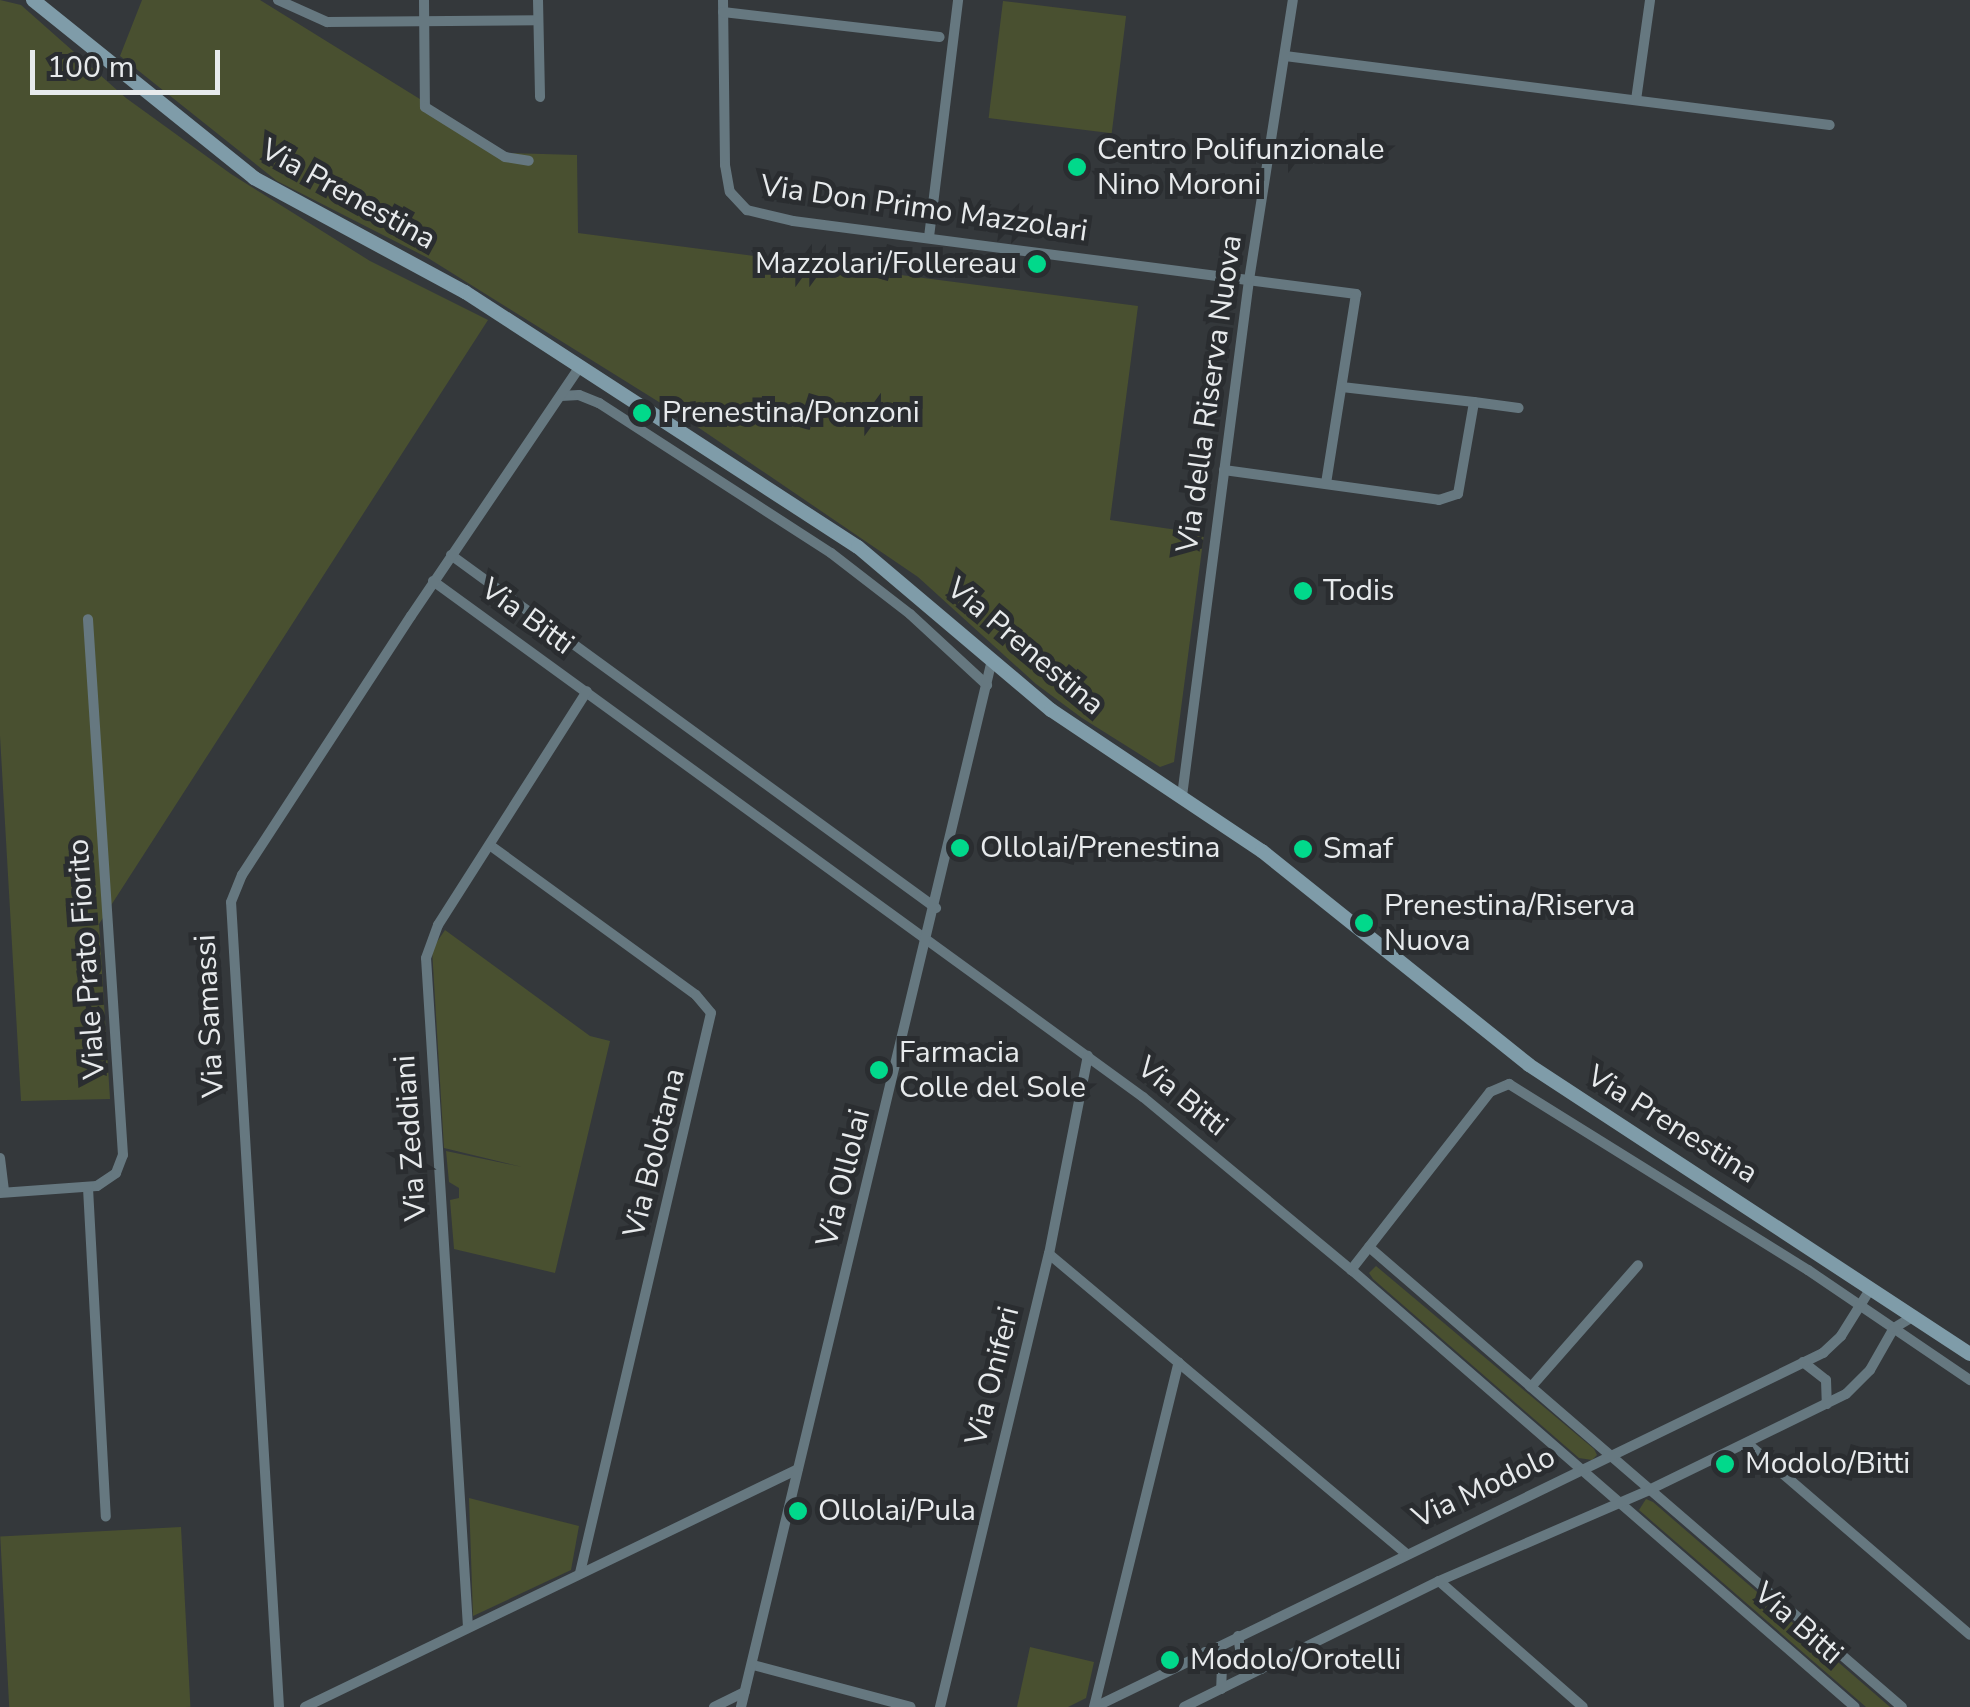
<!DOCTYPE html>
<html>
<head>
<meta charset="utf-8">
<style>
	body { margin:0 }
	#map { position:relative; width:1970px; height:1707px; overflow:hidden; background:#34383b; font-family:"Nunito Sans",sans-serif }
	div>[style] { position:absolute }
	.green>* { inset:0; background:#495030; transform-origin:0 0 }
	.street>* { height:10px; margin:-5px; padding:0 5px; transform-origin:5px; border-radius:5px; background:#667880 }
	.secondary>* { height:14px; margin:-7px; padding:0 7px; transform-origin:7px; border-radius:7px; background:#7f9ca9 }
	.dots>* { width:28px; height:28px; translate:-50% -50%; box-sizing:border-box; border:5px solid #2a2d30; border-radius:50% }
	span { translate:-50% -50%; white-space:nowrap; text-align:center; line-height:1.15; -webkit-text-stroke:10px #2a2d30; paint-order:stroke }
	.poi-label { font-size:30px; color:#e7eaec }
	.left { translate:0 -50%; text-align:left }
	.right { translate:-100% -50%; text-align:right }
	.street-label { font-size:30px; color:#e7eaec }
	.scale { position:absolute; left:30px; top:50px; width:190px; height:45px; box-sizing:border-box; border:5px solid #e7eaec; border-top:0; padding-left:12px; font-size:30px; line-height:35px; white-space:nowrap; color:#e7eaec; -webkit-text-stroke:8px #2a2d30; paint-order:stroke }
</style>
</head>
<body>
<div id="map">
	<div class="green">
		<i style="clip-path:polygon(0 0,21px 5px,126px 98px,231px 174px,370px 261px,488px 320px,99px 924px,110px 1099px,21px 1101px,0 736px)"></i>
		<i style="clip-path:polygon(142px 0,260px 0,507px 153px,577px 155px,578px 233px,1138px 306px,1110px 520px,1204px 534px,1174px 762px,1160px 767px,1082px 718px,1036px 684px,918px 577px,683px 417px,428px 258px,277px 181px,120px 56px)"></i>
		<i style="left:1003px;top:1px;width:124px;height:118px;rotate:7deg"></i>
		<i style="clip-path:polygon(445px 930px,590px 1036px,610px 1041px,555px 1273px,454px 1249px,450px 1200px,459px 1198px,459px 1188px,449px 1182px,446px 1151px,522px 1167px,444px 1148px,432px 949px)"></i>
		<i style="clip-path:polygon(1376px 1266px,1594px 1449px,1597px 1455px,1592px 1460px,1579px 1458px,1373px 1279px,1369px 1273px)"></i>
		<i style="clip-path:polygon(469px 1498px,579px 1526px,571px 1570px,473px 1616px)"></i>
		<i style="clip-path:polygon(1646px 1499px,1653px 1502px,1890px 1707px,1866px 1707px,1639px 1510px)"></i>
		<i style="left:181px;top:1527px;width:180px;height:181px;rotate:87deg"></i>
		<i style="clip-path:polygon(1030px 1647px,1094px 1662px,1086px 1698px,1068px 1707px,1017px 1707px)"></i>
	</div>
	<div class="street">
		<i style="left:278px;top:0;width:54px;rotate:24.2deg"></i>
		<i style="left:327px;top:22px;width:211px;rotate:-0.5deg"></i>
		<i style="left:424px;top:0;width:107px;rotate:89.5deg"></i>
		<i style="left:425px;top:107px;width:94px;rotate:32deg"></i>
		<i style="left:505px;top:157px;width:24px;rotate:9deg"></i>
		<i style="left:538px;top:0;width:97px;rotate:88.8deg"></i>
		<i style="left:723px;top:0;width:165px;rotate:89.3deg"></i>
		<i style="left:725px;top:165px;width:27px;rotate:80deg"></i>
		<i style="left:730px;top:192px;width:25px;rotate:47deg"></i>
		<i style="left:747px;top:210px;width:47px;rotate:13.4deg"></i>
		<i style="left:793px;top:221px;width:568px;rotate:7.39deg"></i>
		<i style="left:1356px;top:294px;width:192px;rotate:99deg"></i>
		<i style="left:723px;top:12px;width:218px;rotate:6.6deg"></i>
		<i style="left:1285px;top:56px;width:549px;rotate:7.22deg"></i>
		<i style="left:1636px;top:100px;width:101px;rotate:-82deg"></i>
		<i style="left:929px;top:237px;width:239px;rotate:-83deg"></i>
		<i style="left:561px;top:396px;width:18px;rotate:-3deg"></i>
		<i style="left:579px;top:395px;width:22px;rotate:22deg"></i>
		<i style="left:599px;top:403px;width:276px;rotate:32.9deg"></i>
		<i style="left:831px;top:553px;width:100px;rotate:37.7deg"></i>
		<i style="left:910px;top:614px;width:105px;rotate:42.7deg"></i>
		<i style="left:1474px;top:402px;width:45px;rotate:7.6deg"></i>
		<i style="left:1224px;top:470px;width:217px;rotate:7.9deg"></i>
		<i style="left:1439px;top:500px;width:20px;rotate:-18deg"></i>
		<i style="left:1458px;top:494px;width:93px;rotate:-80.1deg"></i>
		<i style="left:1474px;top:402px;width:133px;rotate:-173.5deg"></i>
		<i style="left:451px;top:555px;width:600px;rotate:36.05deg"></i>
		<i style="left:433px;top:581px;width:878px;rotate:36.01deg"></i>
		<i style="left:1143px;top:1097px;width:274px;rotate:39.7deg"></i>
		<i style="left:1354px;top:1272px;width:663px;rotate:40.97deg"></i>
		<i style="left:1182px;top:796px;width:520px;rotate:-82.6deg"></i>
		<i style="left:1249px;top:280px;width:283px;rotate:-81.1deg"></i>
		<i style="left:491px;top:846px;width:253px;rotate:36deg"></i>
		<i style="left:696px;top:995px;width:23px;rotate:50deg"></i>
		<i style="left:711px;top:1013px;width:575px;rotate:103.17deg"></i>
		<i style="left:0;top:1158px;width:34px;rotate:83deg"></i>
		<i style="left:88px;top:1188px;width:329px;rotate:86.9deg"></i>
		<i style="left:0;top:1193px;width:97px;rotate:-4.1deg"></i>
		<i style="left:97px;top:1186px;width:23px;rotate:-34deg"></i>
		<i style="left:116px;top:1173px;width:19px;rotate:-69deg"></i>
		<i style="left:123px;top:1155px;width:537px;rotate:-93.74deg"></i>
		<i style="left:1369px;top:1247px;width:704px;rotate:40.8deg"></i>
		<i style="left:1049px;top:1254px;width:465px;rotate:40deg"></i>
		<i style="left:1351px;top:1270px;width:226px;rotate:-52deg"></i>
		<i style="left:1490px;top:1092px;width:21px;rotate:-23deg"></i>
		<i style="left:1509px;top:1084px;width:352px;rotate:31.9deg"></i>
		<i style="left:1808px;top:1270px;width:196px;rotate:34.2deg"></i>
		<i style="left:1803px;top:1362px;width:29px;rotate:38deg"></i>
		<i style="left:1826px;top:1380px;width:24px;rotate:88deg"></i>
		<i style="left:1531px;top:1387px;width:162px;rotate:-48.7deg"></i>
		<i style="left:1747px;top:1443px;width:294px;rotate:40.7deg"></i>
		<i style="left:1439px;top:1581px;width:191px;rotate:41.2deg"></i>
		<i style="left:468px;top:1627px;width:670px;rotate:-93.59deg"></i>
		<i style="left:426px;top:958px;width:35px;rotate:-70deg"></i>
		<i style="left:438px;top:925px;width:277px;rotate:-57.5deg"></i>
		<i style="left:1238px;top:1636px;width:20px;rotate:81deg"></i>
		<i style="left:1241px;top:1656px;width:24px;rotate:33deg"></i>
		<i style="left:1205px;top:1652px;width:21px;rotate:37deg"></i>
		<i style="left:1222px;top:1665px;width:24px;rotate:92deg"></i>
		<i style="left:753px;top:1665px;width:163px;rotate:14.9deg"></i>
		<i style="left:279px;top:1707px;width:806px;rotate:-93.41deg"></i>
		<i style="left:231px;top:902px;width:29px;rotate:-68deg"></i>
		<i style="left:242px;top:875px;width:309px;rotate:-56.9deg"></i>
		<i style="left:411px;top:616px;width:302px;rotate:-55.9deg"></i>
		<i style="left:305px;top:1707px;width:547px;rotate:-25.77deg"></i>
		<i style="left:714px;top:1707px;width:34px;rotate:-26deg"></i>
		<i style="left:741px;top:1707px;width:1077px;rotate:-76.52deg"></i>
		<i style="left:940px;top:1707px;width:466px;rotate:-76.5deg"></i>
		<i style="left:1049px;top:1254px;width:202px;rotate:-78.9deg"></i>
		<i style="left:1094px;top:1707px;width:355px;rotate:-76.2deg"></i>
		<i style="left:1095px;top:1707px;width:810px;rotate:-25.93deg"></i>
		<i style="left:1823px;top:1353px;width:25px;rotate:-43deg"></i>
		<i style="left:1841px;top:1336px;width:57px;rotate:-58deg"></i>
		<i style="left:1184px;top:1707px;width:284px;rotate:-26.3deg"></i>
		<i style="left:1439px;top:1581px;width:229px;rotate:-23.4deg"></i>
		<i style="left:1649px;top:1490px;width:219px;rotate:-26deg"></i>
		<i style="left:1846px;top:1394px;width:34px;rotate:-45deg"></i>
		<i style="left:1870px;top:1370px;width:48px;rotate:-60.3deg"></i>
		<i style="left:1894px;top:1328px;width:23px;rotate:-31deg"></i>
	</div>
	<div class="secondary">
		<i style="left:33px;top:0;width:284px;rotate:38.8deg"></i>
		<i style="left:254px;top:178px;width:240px;rotate:28.4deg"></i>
		<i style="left:465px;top:292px;width:468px;rotate:33deg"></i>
		<i style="left:858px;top:547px;width:253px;rotate:40.2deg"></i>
		<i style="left:1051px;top:710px;width:254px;rotate:33.8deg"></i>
		<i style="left:1262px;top:851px;width:342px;rotate:38.7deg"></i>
		<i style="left:1529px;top:1065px;width:527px;rotate:33.24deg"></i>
	</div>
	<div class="dots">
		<i style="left:1077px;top:167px;background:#01d98b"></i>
		<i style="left:1037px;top:264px;background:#01d98b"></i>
		<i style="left:642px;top:413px;background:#01d98b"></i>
		<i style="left:1303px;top:591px;background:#01d98b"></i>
		<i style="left:960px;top:848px;background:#01d98b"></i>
		<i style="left:1303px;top:849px;background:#01d98b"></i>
		<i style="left:1364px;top:923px;background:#01d98b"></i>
		<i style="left:879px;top:1070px;background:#01d98b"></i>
		<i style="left:1725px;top:1464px;background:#01d98b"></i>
		<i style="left:798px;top:1511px;background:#01d98b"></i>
		<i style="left:1170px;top:1660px;background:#01d98b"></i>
	</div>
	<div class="poi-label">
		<span class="left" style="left:1097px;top:167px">Centro Polifunzionale<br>Nino Moroni</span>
		<span class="right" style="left:1017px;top:264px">Mazzolari/Follereau</span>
		<span class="left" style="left:662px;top:413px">Prenestina/Ponzoni</span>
		<span class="left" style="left:1323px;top:591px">Todis</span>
		<span class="left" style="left:980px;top:848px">Ollolai/Prenestina</span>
		<span class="left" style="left:1323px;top:849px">Smaf</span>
		<span class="left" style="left:1384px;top:923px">Prenestina/Riserva<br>Nuova</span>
		<span class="left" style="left:899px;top:1070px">Farmacia<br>Colle del Sole</span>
		<span class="left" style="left:1745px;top:1464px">Modolo/Bitti</span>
		<span class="left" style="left:818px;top:1511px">Ollolai/Pula</span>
		<span class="left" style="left:1190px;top:1660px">Modolo/Orotelli</span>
	</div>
	<div class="street-label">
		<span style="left:348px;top:195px;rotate:29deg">Via Prenestina</span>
		<span style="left:924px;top:209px;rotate:8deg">Via Don Primo Mazzolari</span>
		<span style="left:1210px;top:394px;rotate:-82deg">Via della Riserva Nuova</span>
		<span style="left:527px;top:617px;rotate:36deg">Via Bitti</span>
		<span style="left:1025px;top:647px;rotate:40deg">Via Prenestina</span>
		<span style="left:87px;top:959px;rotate:-94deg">Viale Prato Fiorito</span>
		<span style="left:210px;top:1016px;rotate:-93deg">Via Samassi</span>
		<span style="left:1182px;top:1097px;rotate:39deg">Via Bitti</span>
		<span style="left:1672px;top:1125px;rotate:32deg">Via Prenestina</span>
		<span style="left:411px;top:1138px;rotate:-94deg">Via Zeddiani</span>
		<span style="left:655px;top:1153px;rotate:-76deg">Via Bolotana</span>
		<span style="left:844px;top:1178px;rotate:-76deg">Via Ollolai</span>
		<span style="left:993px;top:1376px;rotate:-76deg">Via Oniferi</span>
		<span style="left:1484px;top:1488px;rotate:-25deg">Via Modolo</span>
		<span style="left:1798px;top:1624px;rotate:41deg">Via Bitti</span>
	</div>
	<div class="scale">100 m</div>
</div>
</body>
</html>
